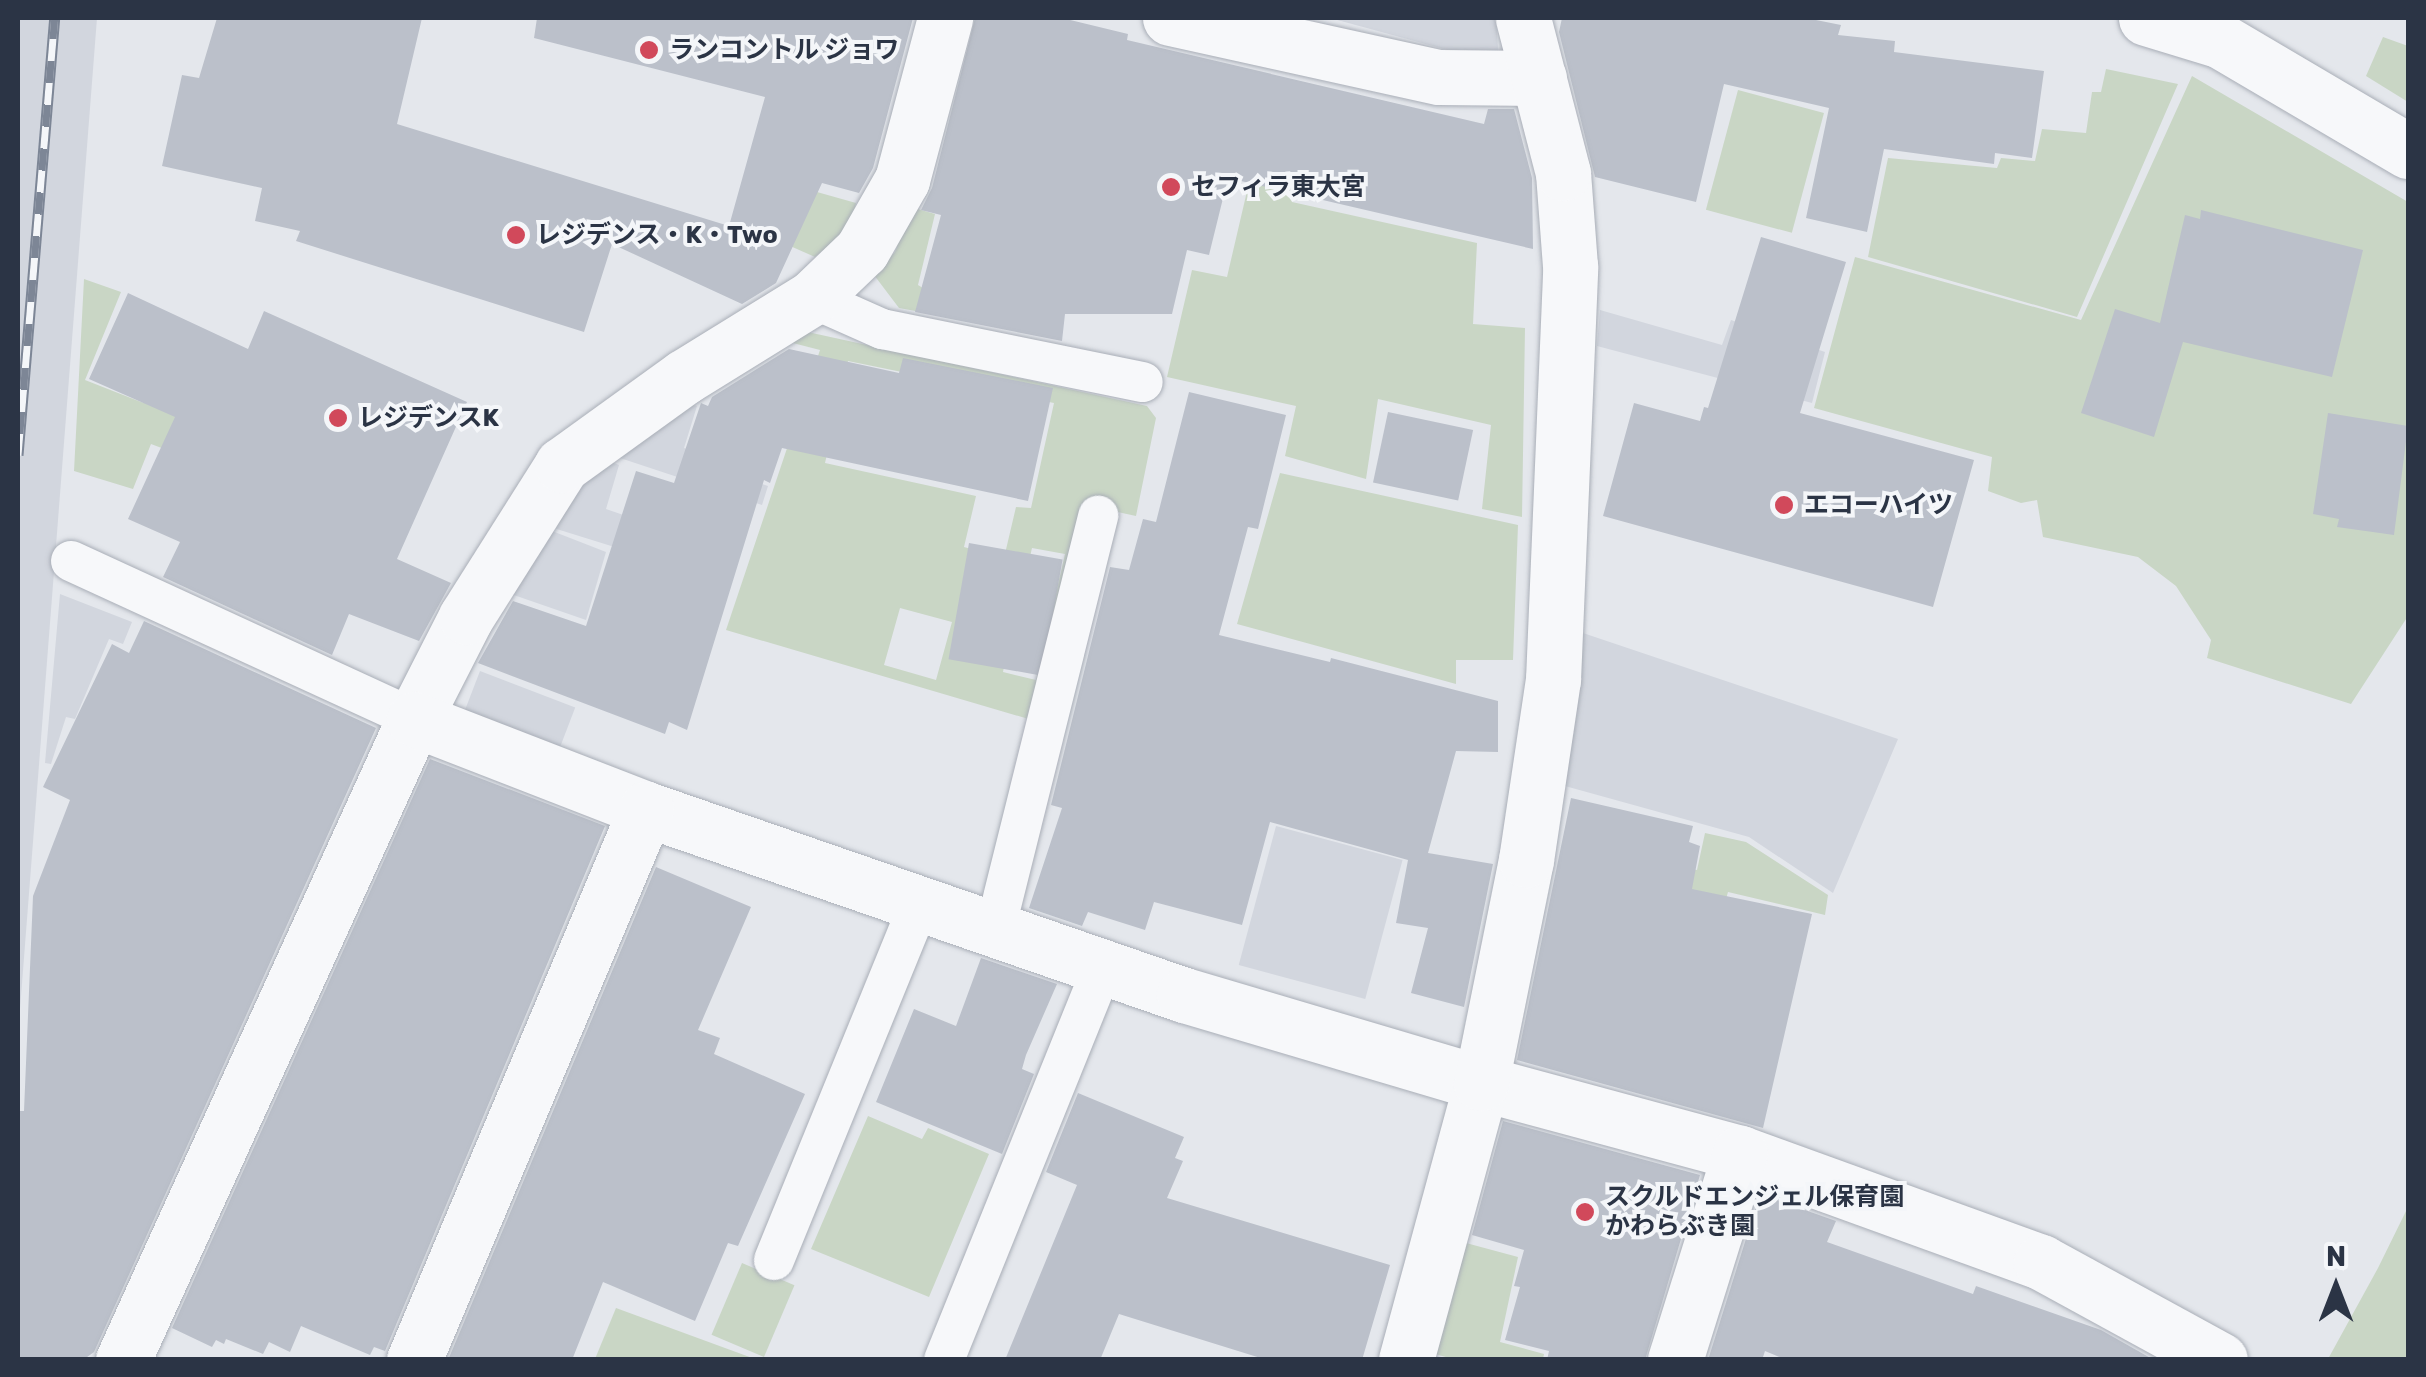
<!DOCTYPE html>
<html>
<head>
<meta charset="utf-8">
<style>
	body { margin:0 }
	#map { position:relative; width:2426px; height:1377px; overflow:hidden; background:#e4e7ec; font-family:Rubik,"Noto Sans JP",sans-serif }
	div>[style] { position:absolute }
	.built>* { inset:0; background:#d2d6de; transform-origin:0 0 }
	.green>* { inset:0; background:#c9d6c5; transform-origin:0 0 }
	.building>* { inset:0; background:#bbc0ca; transform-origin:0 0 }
	.roads { filter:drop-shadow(0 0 2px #a9aeb7) drop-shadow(0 0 2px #a9aeb7) }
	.service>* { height:40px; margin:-20px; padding:0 20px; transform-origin:20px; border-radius:20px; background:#f7f8fa }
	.minor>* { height:55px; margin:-27.5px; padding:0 27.5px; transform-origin:27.5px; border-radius:27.5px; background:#f7f8fa }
	.tertiary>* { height:55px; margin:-27.5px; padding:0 27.5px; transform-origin:27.5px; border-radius:27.5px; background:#f7f8fa }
	.rail>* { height:11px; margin-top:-5.5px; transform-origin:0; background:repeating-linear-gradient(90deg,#f4f6f9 0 22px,#7d8696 0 44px); box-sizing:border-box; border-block:2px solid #7d8696 }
	.dots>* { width:28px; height:28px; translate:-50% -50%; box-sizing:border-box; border:5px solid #f4f6f9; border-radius:50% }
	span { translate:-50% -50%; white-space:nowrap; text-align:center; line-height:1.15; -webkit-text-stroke:8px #f4f6f9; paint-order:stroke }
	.poi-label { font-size:25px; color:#2b3445; font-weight:700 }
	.left { translate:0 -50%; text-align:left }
	.frame { position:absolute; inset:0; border:20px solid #2b3445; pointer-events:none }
	.north { position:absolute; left:2286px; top:1237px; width:100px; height:100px; -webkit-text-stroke:8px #f4f6f9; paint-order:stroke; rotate:0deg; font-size:28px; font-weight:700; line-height:40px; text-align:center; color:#2b3445 }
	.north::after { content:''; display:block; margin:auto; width:35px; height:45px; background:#2b3445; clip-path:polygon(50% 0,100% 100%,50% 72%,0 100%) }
</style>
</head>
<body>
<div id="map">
	<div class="built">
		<i style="clip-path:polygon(18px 18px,97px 18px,18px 1035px)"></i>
		<i style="clip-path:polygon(1330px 18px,1496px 18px,1499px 64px)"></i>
		<i style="clip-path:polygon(1600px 310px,1722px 345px,1731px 320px,1825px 352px,1812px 403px,1597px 346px)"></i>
		<i style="clip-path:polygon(688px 403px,697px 406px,684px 448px,733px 465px,730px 473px,768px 486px,762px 505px,614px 456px)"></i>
		<i style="clip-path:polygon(609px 461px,619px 465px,606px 509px,661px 528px,653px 559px,547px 526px,573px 487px)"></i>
		<i style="clip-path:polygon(547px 529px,606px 552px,586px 620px,508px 593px)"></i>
		<i style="clip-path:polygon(60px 594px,132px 622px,123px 644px,109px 639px,75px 719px,66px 717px,51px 764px,45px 763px)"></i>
		<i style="clip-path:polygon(1580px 632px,1898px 739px,1833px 893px,1749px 837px,1565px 786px)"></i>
		<i style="left:480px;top:671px;width:102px;height:44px;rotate:21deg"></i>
		<i style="left:1276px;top:826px;width:131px;height:144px;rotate:15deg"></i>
	</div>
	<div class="green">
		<i style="clip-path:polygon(2383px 37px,2408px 46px,2408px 102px,2366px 76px)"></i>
		<i style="clip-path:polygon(2106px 69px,2178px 84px,2077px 317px,1868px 257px,1888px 158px,1997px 168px,2001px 158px,2035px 161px,2042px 129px,2086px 133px,2092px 92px,2101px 92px)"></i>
		<i style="clip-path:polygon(2192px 76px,2408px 202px,2408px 616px,2351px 704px,2207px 658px,2211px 640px,2176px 586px,2138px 557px,2043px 537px,2037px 500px,2021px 503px,1988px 491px,1992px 457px,1814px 408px,1855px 257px,2081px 320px)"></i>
		<i style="left:1738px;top:90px;width:89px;height:124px;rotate:15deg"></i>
		<i style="clip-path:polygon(750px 173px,856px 203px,849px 230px,815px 257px,736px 222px)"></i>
		<i style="clip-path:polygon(1251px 174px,1294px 185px,1292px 202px,1477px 243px,1473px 324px,1525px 328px,1522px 517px,1482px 509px,1491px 425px,1378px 399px,1366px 479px,1285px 456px,1296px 406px,1167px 377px,1192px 270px,1227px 277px)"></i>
		<i style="clip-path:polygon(911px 207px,935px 214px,918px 285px,926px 290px,921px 312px,899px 308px,874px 275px,895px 252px)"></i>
		<i style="clip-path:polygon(84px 279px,121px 292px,85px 380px,141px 402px,212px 420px,199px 462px,151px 444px,133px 489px,74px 471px)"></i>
		<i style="clip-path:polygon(evenodd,803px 331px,1147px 406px,1156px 418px,1136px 516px,1081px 504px,1032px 720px,726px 630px,820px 350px,789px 342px,803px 331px,848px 361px,1054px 403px,1031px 508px,1016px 507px,1004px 558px,964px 547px,976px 496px,825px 463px,848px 361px,803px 331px,1032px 548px,1065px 554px,1036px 680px,1003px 672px,1022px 573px,1026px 574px,1032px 548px,803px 331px,900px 608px,952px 622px,936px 680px,884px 665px,900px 608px)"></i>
		<i style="clip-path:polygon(1280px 473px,1518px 525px,1513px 660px,1456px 660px,1456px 684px,1237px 624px)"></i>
		<i style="clip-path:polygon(1705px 833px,1746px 842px,1828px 895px,1825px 915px,1728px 892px,1722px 913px,1675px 902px,1683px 867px,1697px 870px)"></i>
		<i style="clip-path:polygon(868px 1116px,922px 1139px,928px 1128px,989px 1154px,929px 1297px,811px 1249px)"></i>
		<i style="clip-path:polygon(2408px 1207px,2408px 1359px,2328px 1359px,2378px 1268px)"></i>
		<i style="clip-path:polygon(1466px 1243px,1518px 1257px,1500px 1342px,1544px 1354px,1543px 1359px,1453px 1359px,1435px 1354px)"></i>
		<i style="left:742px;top:1263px;width:57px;height:78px;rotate:23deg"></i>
		<i style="clip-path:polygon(616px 1308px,755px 1359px,595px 1359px)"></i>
	</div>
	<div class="building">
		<i style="clip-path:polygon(217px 18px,422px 18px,397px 124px,729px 226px,765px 97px,534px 38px,537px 18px,913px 18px,873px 168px,859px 193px,822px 183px,776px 283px,742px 304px,612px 244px,584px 332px,296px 241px,300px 231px,255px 221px,262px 188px,162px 166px,182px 75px,199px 78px)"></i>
		<i style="clip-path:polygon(975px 18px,1062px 18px,1128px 34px,1127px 40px,1484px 124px,1488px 109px,1514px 109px,1532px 178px,1533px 249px,1228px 178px,1209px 255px,1187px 250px,1172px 314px,1065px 314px,1062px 341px,915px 312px,941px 215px,921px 210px,932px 188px)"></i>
		<i style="clip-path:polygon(1562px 18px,1806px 18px,1841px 25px,1838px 35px,1895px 41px,1894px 52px,2044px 71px,2032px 158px,1995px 153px,1994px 164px,1884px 149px,1867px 232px,1806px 218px,1829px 108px,1724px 84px,1696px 202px,1595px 177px,1559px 32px)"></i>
		<i style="clip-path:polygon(2201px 210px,2363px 250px,2332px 377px,2183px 342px,2154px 437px,2081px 413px,2115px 309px,2160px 323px,2185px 215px,2200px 219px)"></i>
		<i style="clip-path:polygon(1761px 237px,1846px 262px,1800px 413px,1974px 460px,1933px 607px,1603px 516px,1634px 403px,1700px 421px,1704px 407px,1708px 408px)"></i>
		<i style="clip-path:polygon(128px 293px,248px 349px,264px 311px,467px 402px,397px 559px,451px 583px,419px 641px,349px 614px,332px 655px,163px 577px,180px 542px,128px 519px,175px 417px,89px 379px)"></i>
		<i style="clip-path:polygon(789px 349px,899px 373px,903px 358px,1053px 388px,1028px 501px,782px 448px,770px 483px,764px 480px,687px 730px,669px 722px,665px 734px,478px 663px,513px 601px,586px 626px,636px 471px,674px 483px,701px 403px,708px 406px,712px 397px)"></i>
		<i style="clip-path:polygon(1189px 392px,1286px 415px,1258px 529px,1248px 527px,1219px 635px,1330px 662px,1331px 658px,1498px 701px,1498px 752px,1456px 751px,1428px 853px,1493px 864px,1464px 1007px,1411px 993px,1428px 928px,1396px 923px,1408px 860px,1270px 822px,1242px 925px,1154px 902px,1145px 930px,1088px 912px,1082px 926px,1029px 908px,1062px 808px,1051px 805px,1110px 567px,1129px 570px,1143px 519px,1156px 522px)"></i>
		<i style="left:1388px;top:412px;width:87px;height:72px;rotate:12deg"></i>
		<i style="clip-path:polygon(2328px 413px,2408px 426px,2394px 535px,2337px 527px,2339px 519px,2313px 514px)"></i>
		<i style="left:969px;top:543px;width:95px;height:118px;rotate:10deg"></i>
		<i style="clip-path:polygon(144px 621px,376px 728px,94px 1352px,83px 1360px,18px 1360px,18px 1111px,24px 1111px,33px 896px,70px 800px,43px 787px,112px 644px,129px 653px)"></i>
		<i style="clip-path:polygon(430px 759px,605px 826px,385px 1351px,374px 1347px,370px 1355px,301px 1326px,290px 1352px,269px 1342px,263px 1354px,226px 1339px,224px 1344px,216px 1340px,212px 1347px,172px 1328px)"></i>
		<i style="clip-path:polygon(1571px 798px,1693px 826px,1689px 842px,1700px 846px,1692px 889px,1812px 914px,1763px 1128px,1517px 1060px)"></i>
		<i style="clip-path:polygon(656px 867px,751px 907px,698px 1030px,720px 1038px,714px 1054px,805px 1094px,738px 1246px,728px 1243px,695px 1321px,603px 1282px,572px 1360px,448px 1360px)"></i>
		<i style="clip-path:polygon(981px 958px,1057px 984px,1026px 1055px,1022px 1069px,1034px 1074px,1002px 1154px,876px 1102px,914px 1009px,956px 1026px)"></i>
		<i style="clip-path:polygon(1078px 1093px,1184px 1137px,1175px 1158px,1183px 1161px,1167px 1198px,1390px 1265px,1362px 1360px,1267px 1360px,1119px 1314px,1100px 1360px,1005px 1360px,1077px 1185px,1046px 1172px)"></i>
		<i style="clip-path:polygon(1503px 1121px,1700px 1175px,1645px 1360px,1547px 1360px,1549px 1351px,1505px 1340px,1520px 1287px,1514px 1286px,1524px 1250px,1472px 1235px)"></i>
		<i style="clip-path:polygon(1760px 1194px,1836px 1221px,1827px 1242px,1973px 1294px,1976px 1286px,2101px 1330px,2154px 1360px,1787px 1360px,1765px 1351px,1762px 1360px,1708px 1360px)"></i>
	</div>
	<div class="roads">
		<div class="service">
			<i style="left:812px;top:298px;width:77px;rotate:23.9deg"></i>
			<i style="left:882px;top:329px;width:266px;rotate:11.5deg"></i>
			<i style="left:71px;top:561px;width:378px;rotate:24.7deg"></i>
			<i style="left:995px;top:930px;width:427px;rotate:-76deg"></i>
			<i style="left:774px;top:1260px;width:386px;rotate:-67.8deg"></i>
			<i style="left:944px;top:1360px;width:424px;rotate:-68deg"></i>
		</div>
		<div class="minor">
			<i style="left:1170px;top:18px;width:275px;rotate:12.4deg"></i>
			<i style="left:1439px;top:77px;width:100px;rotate:0.6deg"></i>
			<i style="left:414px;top:719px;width:114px;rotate:-63deg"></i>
			<i style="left:466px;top:617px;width:180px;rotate:-57.7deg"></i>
			<i style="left:562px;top:465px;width:150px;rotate:-35.8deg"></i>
			<i style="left:684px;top:377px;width:150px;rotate:-31.7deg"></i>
			<i style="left:812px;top:298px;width:69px;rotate:-43.8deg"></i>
			<i style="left:862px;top:250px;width:81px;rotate:-60.3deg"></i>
			<i style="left:902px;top:180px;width:168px;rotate:-75.1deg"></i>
			<i style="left:123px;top:1360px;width:704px;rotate:-65.58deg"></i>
			<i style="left:414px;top:719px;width:249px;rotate:21.2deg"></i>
			<i style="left:646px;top:809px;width:569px;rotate:19.07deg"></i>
			<i style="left:1184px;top:995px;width:310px;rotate:16.5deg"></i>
			<i style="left:1481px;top:1083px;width:268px;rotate:15.1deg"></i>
			<i style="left:1740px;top:1153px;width:320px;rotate:19.9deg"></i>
			<i style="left:2041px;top:1262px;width:204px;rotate:28.7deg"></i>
			<i style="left:414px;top:1360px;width:598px;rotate:-67.17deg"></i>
			<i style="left:1406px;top:1360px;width:287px;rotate:-74.8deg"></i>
			<i style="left:1481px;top:1083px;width:227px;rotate:-78.6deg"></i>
			<i style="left:1526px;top:860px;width:182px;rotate:-81.5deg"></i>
			<i style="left:1553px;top:680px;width:414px;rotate:-87.6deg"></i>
			<i style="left:1570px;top:266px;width:93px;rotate:-94.3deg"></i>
			<i style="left:1563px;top:173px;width:160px;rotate:-104.5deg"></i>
			<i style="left:1675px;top:1360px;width:217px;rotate:-72.6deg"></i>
		</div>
		<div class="tertiary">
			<i style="left:2146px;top:18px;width:78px;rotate:17deg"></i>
			<i style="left:2221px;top:41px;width:217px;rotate:30.5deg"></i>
		</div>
	</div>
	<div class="rail">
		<i style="left:18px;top:455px;width:439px;rotate:-85.2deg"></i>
	</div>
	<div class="dots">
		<i style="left:649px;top:50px;background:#d1495b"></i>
		<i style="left:1171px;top:187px;background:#d1495b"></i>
		<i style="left:516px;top:235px;background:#d1495b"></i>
		<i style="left:338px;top:418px;background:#d1495b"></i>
		<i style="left:1784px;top:505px;background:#d1495b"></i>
		<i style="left:1585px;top:1212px;background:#d1495b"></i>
	</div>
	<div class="poi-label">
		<span class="left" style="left:669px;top:50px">ランコントル ジョワ</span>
		<span class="left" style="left:1191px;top:187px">セフィラ東大宮</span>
		<span class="left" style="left:536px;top:235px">レジデンス・K・Two</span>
		<span class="left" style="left:358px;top:418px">レジデンスK</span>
		<span class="left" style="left:1804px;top:505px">エコーハイツ</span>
		<span class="left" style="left:1605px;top:1212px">スクルドエンジェル保育園<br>かわらぶき園</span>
	</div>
	<div class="frame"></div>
	<div class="north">N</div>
</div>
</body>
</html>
